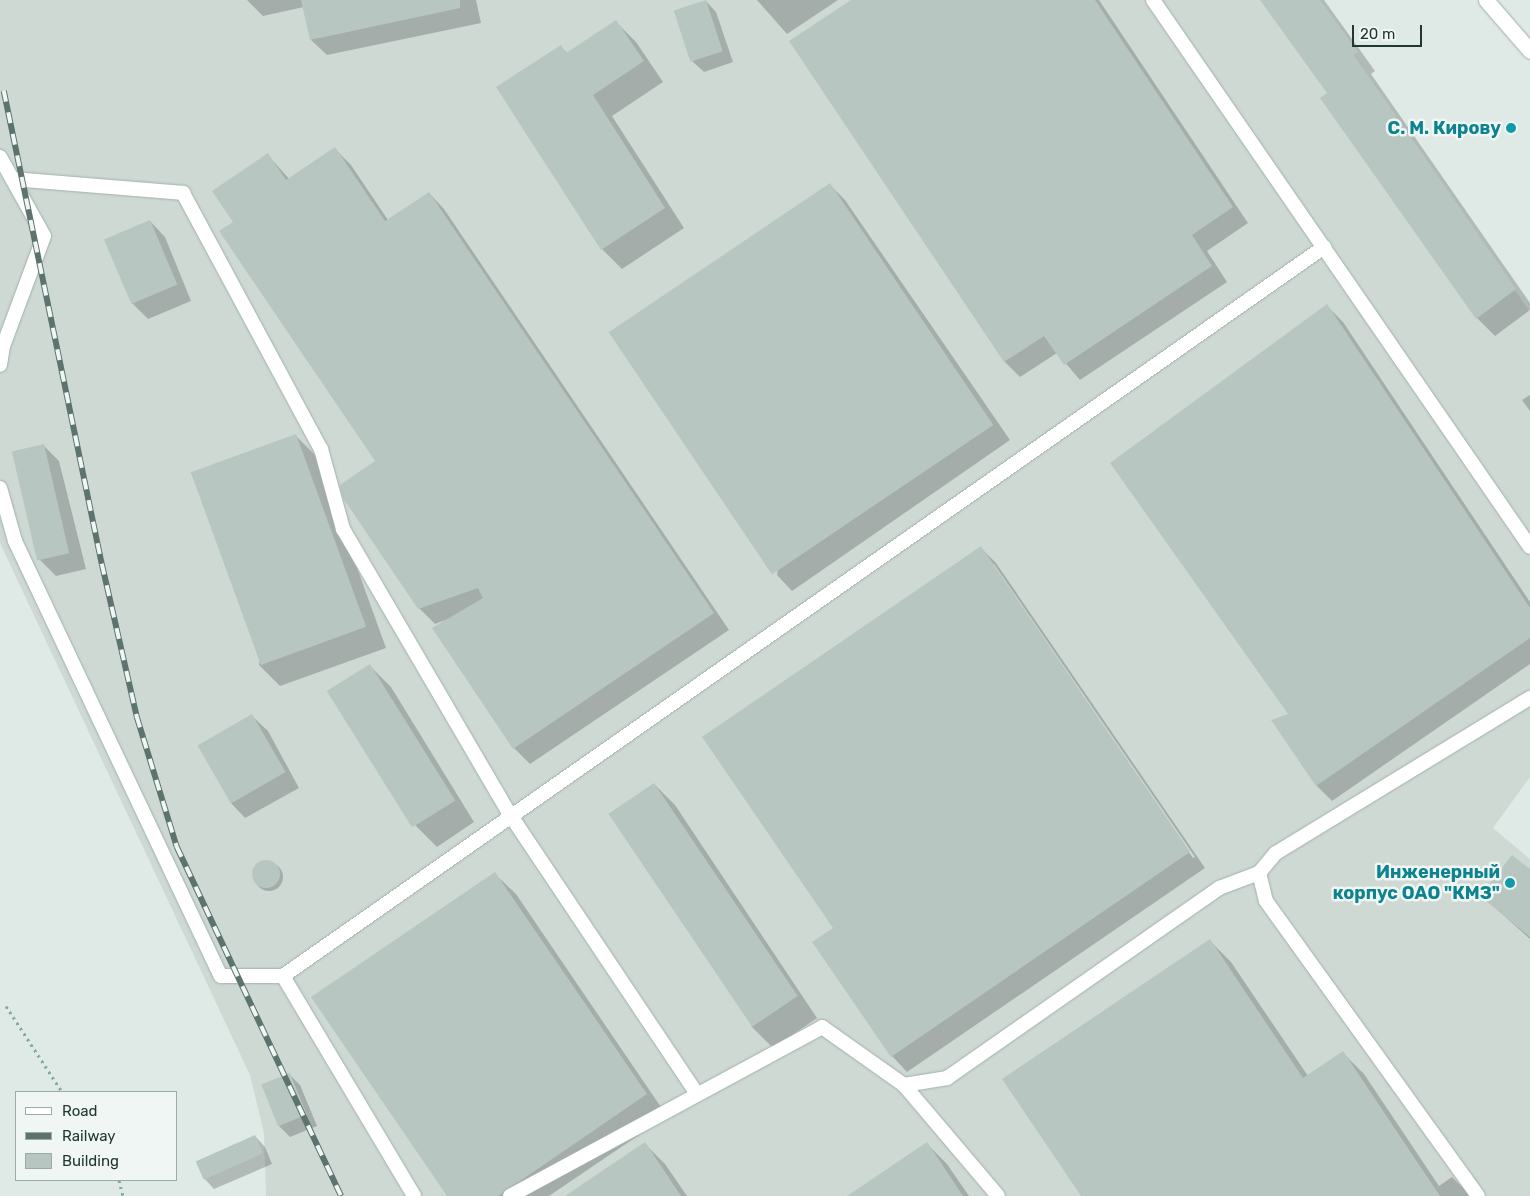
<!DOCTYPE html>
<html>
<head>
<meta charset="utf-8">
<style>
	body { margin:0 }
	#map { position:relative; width:1530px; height:1196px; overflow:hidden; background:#dfe9e5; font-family:Rubik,sans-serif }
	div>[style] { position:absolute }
	.built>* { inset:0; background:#ced9d4 }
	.shadow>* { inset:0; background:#0003 }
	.round { border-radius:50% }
	.building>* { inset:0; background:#b8c6c1; transform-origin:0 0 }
	.path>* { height:3px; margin-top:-1.5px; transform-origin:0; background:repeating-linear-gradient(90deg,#82aaa0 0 2.5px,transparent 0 6.5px) }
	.roads { filter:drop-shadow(0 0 1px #a3b0ac) drop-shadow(0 0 1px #a3b0ac) }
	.service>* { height:14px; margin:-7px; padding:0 7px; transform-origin:7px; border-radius:7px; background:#fff }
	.tertiary>* { height:15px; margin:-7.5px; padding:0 7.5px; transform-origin:7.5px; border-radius:7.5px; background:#fff }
	.rail>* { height:5.5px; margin-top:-2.75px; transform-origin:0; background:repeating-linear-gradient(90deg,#eff6f3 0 11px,#5c736e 0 22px); box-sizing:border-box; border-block:1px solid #5c736e }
	.dots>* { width:14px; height:14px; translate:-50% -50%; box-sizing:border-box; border:2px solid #eff6f3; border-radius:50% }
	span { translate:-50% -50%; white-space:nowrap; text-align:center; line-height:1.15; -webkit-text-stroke:5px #eff6f3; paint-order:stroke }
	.culture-label { font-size:18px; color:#0d838f; font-weight:700 }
	.right { translate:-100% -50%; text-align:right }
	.legend { position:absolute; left:15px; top:1091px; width:162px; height:90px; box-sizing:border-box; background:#eff6f3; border:1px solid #9daaa6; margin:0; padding:6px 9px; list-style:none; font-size:15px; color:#223733 }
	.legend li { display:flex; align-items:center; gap:10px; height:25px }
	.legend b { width:25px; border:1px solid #9daaa6 }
	.scale { position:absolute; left:1352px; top:25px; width:70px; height:22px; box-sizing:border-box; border:2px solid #223733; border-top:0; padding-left:6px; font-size:15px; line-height:18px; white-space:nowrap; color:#223733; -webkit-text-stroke:4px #eff6f3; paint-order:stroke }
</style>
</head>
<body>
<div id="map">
	<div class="built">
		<i style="clip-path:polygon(0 0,1317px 0,1530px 312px,1530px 777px,1493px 828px,1530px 859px,1530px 1196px,266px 1196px,264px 1133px,250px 1075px,0 543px)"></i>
	</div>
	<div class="shadow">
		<i style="clip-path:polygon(247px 0,476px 0,481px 23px,327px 55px,311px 40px,304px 7px,263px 16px)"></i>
		<i style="clip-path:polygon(757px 0,838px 0,787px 34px)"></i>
		<i style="clip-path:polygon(853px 0,1099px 0,1248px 223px,1207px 251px,1227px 282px,1080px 380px,1057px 353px,1020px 377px,1005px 362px,791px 41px)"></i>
		<i style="clip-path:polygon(1262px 0,1324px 0,1375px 71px,1371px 74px,1530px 303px,1530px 310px,1495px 336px,1477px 318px,1329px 93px)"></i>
		<i style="clip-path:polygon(706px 1px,716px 12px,733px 62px,704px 72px,693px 62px,676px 11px)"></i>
		<i style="clip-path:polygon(616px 22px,636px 42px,663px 82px,612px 116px,684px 228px,622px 269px,602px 249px,560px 46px,568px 54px)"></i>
		<i style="clip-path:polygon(335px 149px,351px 165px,388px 220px,429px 193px,444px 209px,729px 630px,530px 764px,514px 748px,433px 629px,445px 620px,435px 624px,419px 608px,376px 461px,235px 222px,268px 155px,290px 180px)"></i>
		<i style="clip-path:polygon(829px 184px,845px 200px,1010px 440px,792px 591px,777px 575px)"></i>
		<i style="clip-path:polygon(150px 221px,165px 237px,191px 301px,148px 319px,132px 303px)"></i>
		<i style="clip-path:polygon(1327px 306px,1343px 322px,1530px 602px,1530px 664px,1332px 801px,1317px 786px,1273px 721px,1290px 715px)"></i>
		<i style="clip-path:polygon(1530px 395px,1530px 411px,1522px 400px)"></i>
		<i style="clip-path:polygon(296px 436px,317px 457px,386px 648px,280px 686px,259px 665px)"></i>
		<i style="clip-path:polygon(43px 445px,59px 461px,86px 569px,56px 576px,40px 560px)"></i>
		<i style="clip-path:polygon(evenodd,981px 548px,996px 563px,1205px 868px,907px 1072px,892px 1056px,835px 928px,981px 548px,991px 564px,994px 564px,1195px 857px,1193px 858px,991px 564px)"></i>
		<i style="clip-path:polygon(370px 666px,391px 687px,474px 822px,437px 847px,416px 826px)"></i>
		<i style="clip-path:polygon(252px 716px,268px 731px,299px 788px,245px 818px,230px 802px)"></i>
		<i style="clip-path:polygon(654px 784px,675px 805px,817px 1018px,773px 1048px,752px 1027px)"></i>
		<i class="round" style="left:255px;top:863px;width:28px;height:28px"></i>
		<i style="clip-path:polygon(1530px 871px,1530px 939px,1482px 896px)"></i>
		<i style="clip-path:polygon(495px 874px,516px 894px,667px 1116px,549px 1196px,449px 1196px)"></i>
		<i style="clip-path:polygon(1210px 941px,1231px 962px,1308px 1076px,1343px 1053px,1364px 1074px,1439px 1186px,1452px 1177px,1471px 1196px,1082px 1196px)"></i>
		<i style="clip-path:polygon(289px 1074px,300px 1085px,317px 1126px,290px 1137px,279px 1126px)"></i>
		<i style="clip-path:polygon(255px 1136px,265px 1147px,272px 1164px,214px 1189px,204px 1178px)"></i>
		<i style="clip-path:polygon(926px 1143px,947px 1164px,969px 1196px,862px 1196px)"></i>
		<i style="clip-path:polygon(645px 1144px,665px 1164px,687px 1196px,567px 1196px)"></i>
	</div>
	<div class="building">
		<i style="clip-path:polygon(301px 0,460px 0,460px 8px,310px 40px)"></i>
		<i style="left:706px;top:0;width:54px;height:34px;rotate:72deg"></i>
		<i style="clip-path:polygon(851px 0,1095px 0,1233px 207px,1192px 235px,1212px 266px,1064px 365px,1044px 336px,1004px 362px,789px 41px)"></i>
		<i style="clip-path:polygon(1260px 0,1320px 0,1358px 52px,1354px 55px,1516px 289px,1476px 319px,1320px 98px,1327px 93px)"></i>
		<i style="clip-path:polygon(616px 20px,644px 61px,593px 95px,665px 208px,601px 250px,496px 87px,561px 45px,566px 53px)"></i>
		<i style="clip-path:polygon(335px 147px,385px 221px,429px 192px,714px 613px,513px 749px,432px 628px,483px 598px,478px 588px,418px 609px,343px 498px,340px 485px,375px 461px,219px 231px,233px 222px,212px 191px,268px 153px,286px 180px)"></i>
		<i style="left:830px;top:183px;width:292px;height:267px;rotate:56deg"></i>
		<i style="left:150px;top:220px;width:70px;height:50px;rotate:67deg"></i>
		<i style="clip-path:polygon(1327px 304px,1530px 608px,1530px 638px,1316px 786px,1271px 720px,1288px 714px,1110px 463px)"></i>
		<i style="left:296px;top:434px;width:205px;height:112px;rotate:70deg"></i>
		<i style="left:44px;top:444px;width:112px;height:33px;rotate:77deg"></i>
		<i style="clip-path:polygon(981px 546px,1190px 852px,891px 1057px,812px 942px,833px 928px,702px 737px)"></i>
		<i style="left:370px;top:664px;width:161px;height:51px;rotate:58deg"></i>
		<i style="left:252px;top:714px;width:67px;height:63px;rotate:60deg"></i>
		<i style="left:654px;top:783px;width:257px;height:55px;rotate:56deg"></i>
		<i style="clip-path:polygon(1512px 855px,1530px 869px,1530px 937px,1480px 896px)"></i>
		<i class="round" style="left:252px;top:860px;width:28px;height:28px"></i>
		<i style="clip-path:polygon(495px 872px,647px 1094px,498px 1196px,447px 1196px,311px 997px)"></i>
		<i style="clip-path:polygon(1210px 939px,1303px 1078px,1343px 1051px,1440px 1196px,1081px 1196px,1002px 1079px)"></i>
		<i style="left:290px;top:1073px;width:45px;height:31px;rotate:68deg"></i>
		<i style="left:255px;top:1135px;width:20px;height:65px;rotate:66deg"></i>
		<i style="clip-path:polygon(645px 1142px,681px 1196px,565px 1196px)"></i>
		<i style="clip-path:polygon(927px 1142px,963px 1196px,847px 1196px)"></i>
	</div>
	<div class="path">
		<i style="left:6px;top:1006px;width:103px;rotate:56.9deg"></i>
		<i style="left:119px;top:1180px;width:16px;rotate:76deg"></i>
	</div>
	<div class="roads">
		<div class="service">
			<i style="left:1153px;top:0;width:664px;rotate:55.42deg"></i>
			<i style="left:0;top:157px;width:90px;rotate:60.9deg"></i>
			<i style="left:44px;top:236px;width:117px;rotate:110.4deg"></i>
			<i style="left:3px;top:346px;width:19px;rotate:99deg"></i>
			<i style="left:13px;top:179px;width:171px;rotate:4.7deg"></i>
			<i style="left:183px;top:193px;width:291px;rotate:61.7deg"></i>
			<i style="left:321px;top:449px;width:83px;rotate:74.6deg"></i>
			<i style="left:343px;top:529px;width:333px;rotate:59.7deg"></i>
			<i style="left:511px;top:816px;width:334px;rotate:56.2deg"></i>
			<i style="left:0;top:488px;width:55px;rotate:74.2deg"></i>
			<i style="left:15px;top:541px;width:481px;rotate:64.7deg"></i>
			<i style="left:221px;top:976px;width:62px"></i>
			<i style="left:283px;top:976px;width:256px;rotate:59.2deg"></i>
			<i style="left:283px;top:976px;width:1271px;rotate:-35deg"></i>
			<i style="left:904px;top:1085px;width:145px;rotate:49.7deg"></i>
			<i style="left:510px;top:1196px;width:355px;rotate:-28.4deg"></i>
			<i style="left:822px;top:1027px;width:100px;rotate:35.3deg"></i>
			<i style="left:904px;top:1085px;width:44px;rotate:-9.2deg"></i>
			<i style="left:947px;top:1078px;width:332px;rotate:-34.9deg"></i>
			<i style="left:1219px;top:888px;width:43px;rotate:-20.6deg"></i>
			<i style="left:1478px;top:1196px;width:363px;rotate:-125.7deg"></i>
			<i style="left:1266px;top:901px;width:29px;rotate:-104deg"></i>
			<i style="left:1259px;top:873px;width:26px;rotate:-50deg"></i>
			<i style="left:1276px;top:853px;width:298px;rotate:-31.4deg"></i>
		</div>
		<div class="tertiary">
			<i style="left:1486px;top:0;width:67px;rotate:49.2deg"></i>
		</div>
	</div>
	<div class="rail">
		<i style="left:4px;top:91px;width:483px;rotate:78.3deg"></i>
		<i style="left:102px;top:564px;width:157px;rotate:77.1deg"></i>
		<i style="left:137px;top:717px;width:136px;rotate:72.9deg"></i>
		<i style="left:177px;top:847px;width:386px;rotate:64.8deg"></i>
	</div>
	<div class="dots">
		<i style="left:1511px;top:128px;background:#0f9aa8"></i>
		<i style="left:1510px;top:883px;background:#0f9aa8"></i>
	</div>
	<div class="culture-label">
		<span class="right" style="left:1501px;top:128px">С. М. Кирову</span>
		<span class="right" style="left:1500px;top:883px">Инженерный<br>корпус ОАО "КМЗ"</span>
	</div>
	<ul class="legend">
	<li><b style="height:6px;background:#fff"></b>Road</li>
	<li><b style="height:6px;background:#5c736e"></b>Railway</li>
	<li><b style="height:14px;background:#b8c6c1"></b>Building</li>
	</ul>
	<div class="scale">20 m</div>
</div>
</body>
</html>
